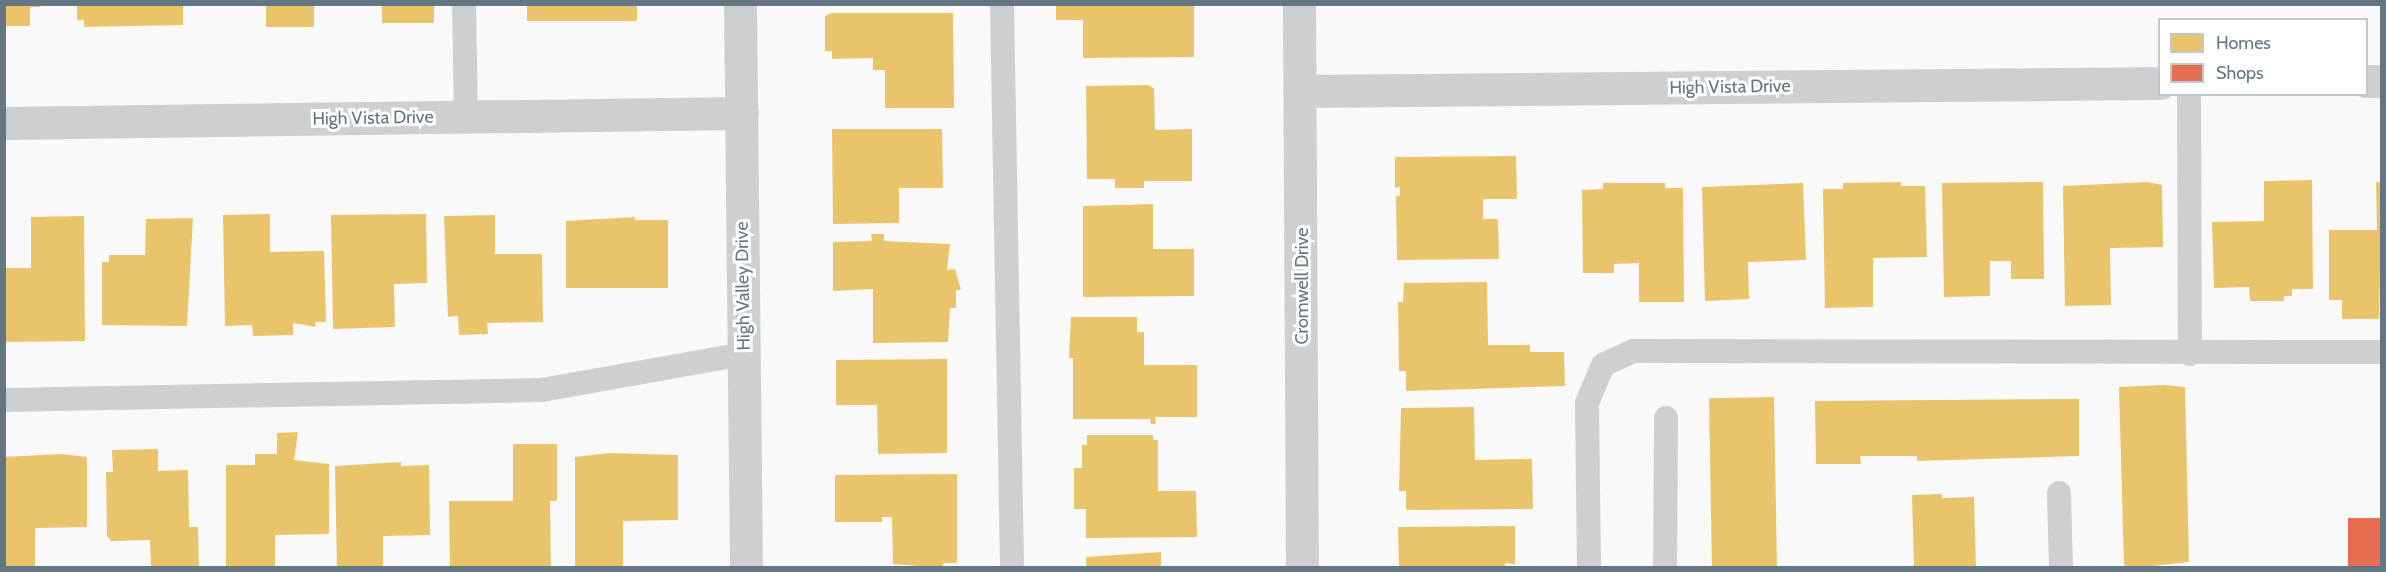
<!DOCTYPE html>
<html>
<head>
<meta charset="utf-8">
<style>
	body { margin:0 }
	#map { position:relative; width:2386px; height:572px; overflow:hidden; background:#f9f9f9; font-family:Cabin,sans-serif }
	div>[style] { position:absolute }
	.homes>* { inset:0; background:#e9c46a; transform-origin:0 0 }
	.shops>* { inset:0; background:#e76f51; transform-origin:0 0 }
	.lane>* { height:24px; margin:-12px; padding:0 12px; transform-origin:12px; border-radius:12px; background:#cecfd0 }
	.street>* { height:33px; margin:-16.5px; padding:0 16.5px; transform-origin:16.5px; border-radius:16.5px; background:#cecfd0 }
	span { translate:-50% -50%; white-space:nowrap; text-align:center; line-height:1.15; -webkit-text-stroke:6px #fff; paint-order:stroke }
	.street-label { font-size:18px; color:#657683 }
	.frame { position:absolute; inset:0; border:6px solid #657683; pointer-events:none }
	.legend { position:absolute; left:2158px; top:18px; width:210px; height:78px; box-sizing:border-box; background:#fff; border:2px solid #c1c8cd; margin:0; padding:8px 10px; list-style:none; font-size:18px; color:#657683 }
	.legend li { display:flex; align-items:center; gap:12px; height:30px }
	.legend b { width:30px; border:2px solid #c1c8cd }
</style>
</head>
<body>
<div id="map">
	<div class="homes">
		<i style="clip-path:polygon(5px 4px,40px 4px,40px 7px,30px 7px,30px 26px,5px 26px)"></i>
		<i style="clip-path:polygon(77px 4px,183px 4px,183px 25px,84px 27px,84px 20px,77px 20px)"></i>
		<i style="left:266px;top:4px;width:48px;height:23px"></i>
		<i style="left:382px;top:4px;width:52px;height:19px"></i>
		<i style="left:527px;top:4px;width:110px;height:17px"></i>
		<i style="clip-path:polygon(1056px 4px,1194px 4px,1194px 57px,1083px 58px,1083px 20px,1056px 20px)"></i>
		<i style="clip-path:polygon(832px 13px,953px 13px,954px 108px,885px 108px,885px 70px,873px 70px,873px 58px,832px 59px,832px 51px,825px 51px,825px 16px)"></i>
		<i style="clip-path:polygon(1149px 85px,1154px 89px,1155px 130px,1192px 129px,1192px 181px,1144px 181px,1144px 188px,1115px 188px,1115px 179px,1087px 179px,1086px 86px)"></i>
		<i style="clip-path:polygon(832px 129px,942px 129px,943px 188px,899px 188px,899px 223px,833px 224px)"></i>
		<i style="clip-path:polygon(1516px 156px,1517px 199px,1483px 199px,1483px 219px,1498px 219px,1499px 259px,1397px 260px,1396px 196px,1400px 196px,1400px 187px,1395px 188px,1395px 157px)"></i>
		<i style="clip-path:polygon(2312px 180px,2313px 289px,2292px 289px,2292px 296px,2284px 296px,2284px 301px,2250px 301px,2249px 287px,2214px 288px,2212px 222px,2264px 221px,2264px 181px)"></i>
		<i style="clip-path:polygon(1901px 182px,1901px 186px,1925px 186px,1927px 257px,1873px 258px,1873px 307px,1825px 308px,1823px 189px,1843px 189px,1843px 183px)"></i>
		<i style="clip-path:polygon(2043px 182px,2044px 279px,2011px 279px,2011px 261px,1990px 261px,1990px 296px,1944px 297px,1942px 183px)"></i>
		<i style="clip-path:polygon(2147px 182px,2162px 185px,2163px 247px,2110px 248px,2111px 305px,2065px 306px,2063px 186px)"></i>
		<i style="clip-path:polygon(2376px 182px,2382px 182px,2379px 319px,2342px 319px,2342px 300px,2329px 300px,2329px 230px,2377px 230px)"></i>
		<i style="clip-path:polygon(1603px 183px,1665px 183px,1665px 188px,1683px 188px,1684px 302px,1639px 302px,1639px 263px,1614px 264px,1614px 273px,1583px 273px,1582px 190px,1603px 189px)"></i>
		<i style="clip-path:polygon(1803px 183px,1806px 260px,1748px 262px,1749px 299px,1705px 301px,1702px 187px)"></i>
		<i style="clip-path:polygon(1153px 204px,1153px 249px,1194px 249px,1194px 296px,1083px 297px,1083px 206px)"></i>
		<i style="clip-path:polygon(270px 214px,270px 252px,324px 251px,326px 322px,315px 322px,316px 327px,293px 323px,293px 335px,253px 336px,252px 325px,225px 326px,223px 215px)"></i>
		<i style="clip-path:polygon(426px 214px,427px 283px,394px 284px,395px 327px,333px 329px,331px 215px)"></i>
		<i style="clip-path:polygon(495px 215px,495px 254px,542px 254px,543px 322px,487px 323px,488px 334px,459px 335px,458px 316px,448px 317px,444px 216px)"></i>
		<i style="clip-path:polygon(84px 216px,85px 341px,4px 342px,4px 268px,31px 268px,31px 217px)"></i>
		<i style="clip-path:polygon(635px 217px,635px 220px,668px 220px,668px 288px,566px 288px,566px 221px)"></i>
		<i style="clip-path:polygon(193px 218px,187px 326px,102px 325px,102px 262px,109px 262px,109px 255px,145px 255px,146px 219px)"></i>
		<i style="clip-path:polygon(871px 234px,884px 234px,884px 241px,950px 244px,947px 270px,955px 269px,961px 290px,956px 290px,956px 308px,950px 308px,948px 342px,873px 343px,873px 289px,833px 291px,833px 242px,872px 241px)"></i>
		<i style="clip-path:polygon(1487px 282px,1488px 345px,1530px 345px,1530px 352px,1564px 352px,1565px 386px,1406px 391px,1406px 371px,1399px 371px,1398px 302px,1403px 302px,1404px 283px)"></i>
		<i style="clip-path:polygon(1071px 317px,1137px 317px,1137px 332px,1144px 332px,1144px 365px,1197px 365px,1197px 417px,1155px 417px,1156px 424px,1151px 424px,1150px 419px,1073px 419px,1073px 358px,1069px 358px)"></i>
		<i style="clip-path:polygon(947px 359px,947px 453px,878px 454px,877px 405px,836px 405px,836px 360px)"></i>
		<i style="clip-path:polygon(2164px 385px,2185px 387px,2189px 562px,2134px 568px,2124px 565px,2119px 387px)"></i>
		<i style="left:1774px;top:397px;width:171px;height:65px;rotate:89deg"></i>
		<i style="clip-path:polygon(2079px 399px,2079px 456px,1917px 461px,1917px 456px,1860px 456px,1861px 464px,1816px 464px,1815px 401px)"></i>
		<i style="clip-path:polygon(1474px 407px,1475px 460px,1532px 459px,1533px 509px,1406px 510px,1406px 491px,1399px 491px,1401px 408px)"></i>
		<i style="clip-path:polygon(298px 432px,294px 460px,329px 464px,329px 534px,275px 535px,275px 568px,226px 568px,226px 465px,255px 465px,255px 454px,277px 454px,277px 433px)"></i>
		<i style="clip-path:polygon(1087px 435px,1153px 435px,1153px 440px,1158px 440px,1158px 491px,1196px 491px,1197px 537px,1086px 538px,1086px 509px,1074px 509px,1074px 468px,1082px 468px,1082px 445px,1087px 445px)"></i>
		<i style="clip-path:polygon(513px 444px,557px 444px,557px 501px,550px 501px,551px 568px,450px 568px,449px 501px,513px 501px)"></i>
		<i style="clip-path:polygon(158px 449px,158px 471px,188px 470px,189px 527px,198px 527px,199px 568px,151px 568px,150px 540px,111px 541px,107px 536px,106px 472px,113px 472px,112px 450px)"></i>
		<i style="clip-path:polygon(610px 453px,678px 455px,678px 520px,623px 521px,623px 568px,575px 568px,575px 457px)"></i>
		<i style="clip-path:polygon(61px 454px,87px 457px,87px 527px,35px 528px,35px 568px,4px 568px,4px 457px)"></i>
		<i style="clip-path:polygon(401px 462px,401px 466px,429px 465px,430px 535px,383px 536px,383px 568px,337px 568px,335px 466px)"></i>
		<i style="clip-path:polygon(957px 474px,957px 563px,943px 563px,943px 568px,893px 564px,892px 517px,882px 517px,882px 522px,835px 522px,835px 475px)"></i>
		<i style="clip-path:polygon(1942px 494px,1942px 498px,1974px 497px,1976px 568px,1914px 568px,1912px 495px)"></i>
		<i style="clip-path:polygon(1515px 526px,1515px 564px,1505px 563px,1505px 568px,1399px 568px,1398px 527px)"></i>
		<i style="clip-path:polygon(1161px 552px,1161px 568px,1086px 568px,1086px 557px)"></i>
	</div>
	<div class="shops">
		<i style="left:2348px;top:518px;width:34px;height:50px"></i>
	</div>
	<div class="lane">
		<i style="left:464px;top:4px;width:112px;rotate:89deg"></i>
		<i style="left:1002px;top:4px;width:564px;rotate:88.98deg"></i>
		<i style="left:2189px;top:94px;width:260px;rotate:89.8deg"></i>
		<i style="left:4px;top:400px;width:538px;rotate:-1.06deg"></i>
		<i style="left:542px;top:390px;width:205px;rotate:-10.1deg"></i>
		<i style="left:2059px;top:493px;width:75px;rotate:88.5deg"></i>
		<i style="left:1589px;top:568px;width:165px;rotate:-90.7deg"></i>
		<i style="left:1587px;top:403px;width:41px;rotate:-67.2deg"></i>
		<i style="left:1603px;top:365px;width:33px;rotate:-25deg"></i>
		<i style="left:1633px;top:351px;width:749px;rotate:0.08deg"></i>
		<i style="left:1665px;top:568px;width:150px;rotate:-89.6deg"></i>
	</div>
	<div class="street">
		<i style="left:740px;top:4px;width:564px;rotate:89.39deg"></i>
		<i style="left:1299px;top:4px;width:564px;rotate:89.7deg"></i>
		<i style="left:2366px;top:81px;width:16px"></i>
		<i style="left:1301px;top:91px;width:859px;rotate:-0.53deg"></i>
		<i style="left:4px;top:123px;width:738px;rotate:-0.78deg"></i>
	</div>
	<div class="street-label">
		<span style="left:1730px;top:87px;rotate:-1deg">High Vista Drive</span>
		<span style="left:373px;top:118px;rotate:-1deg">High Vista Drive</span>
		<span style="left:743px;top:286px;rotate:-91deg">High Valley Drive</span>
		<span style="left:1302px;top:286px;rotate:-90deg">Cromwell Drive</span>
	</div>
	<div class="frame"></div>
	<ul class="legend">
	<li><b style="height:16px;background:#e9c46a"></b>Homes</li>
	<li><b style="height:16px;background:#e76f51"></b>Shops</li>
	</ul>
</div>
</body>
</html>
